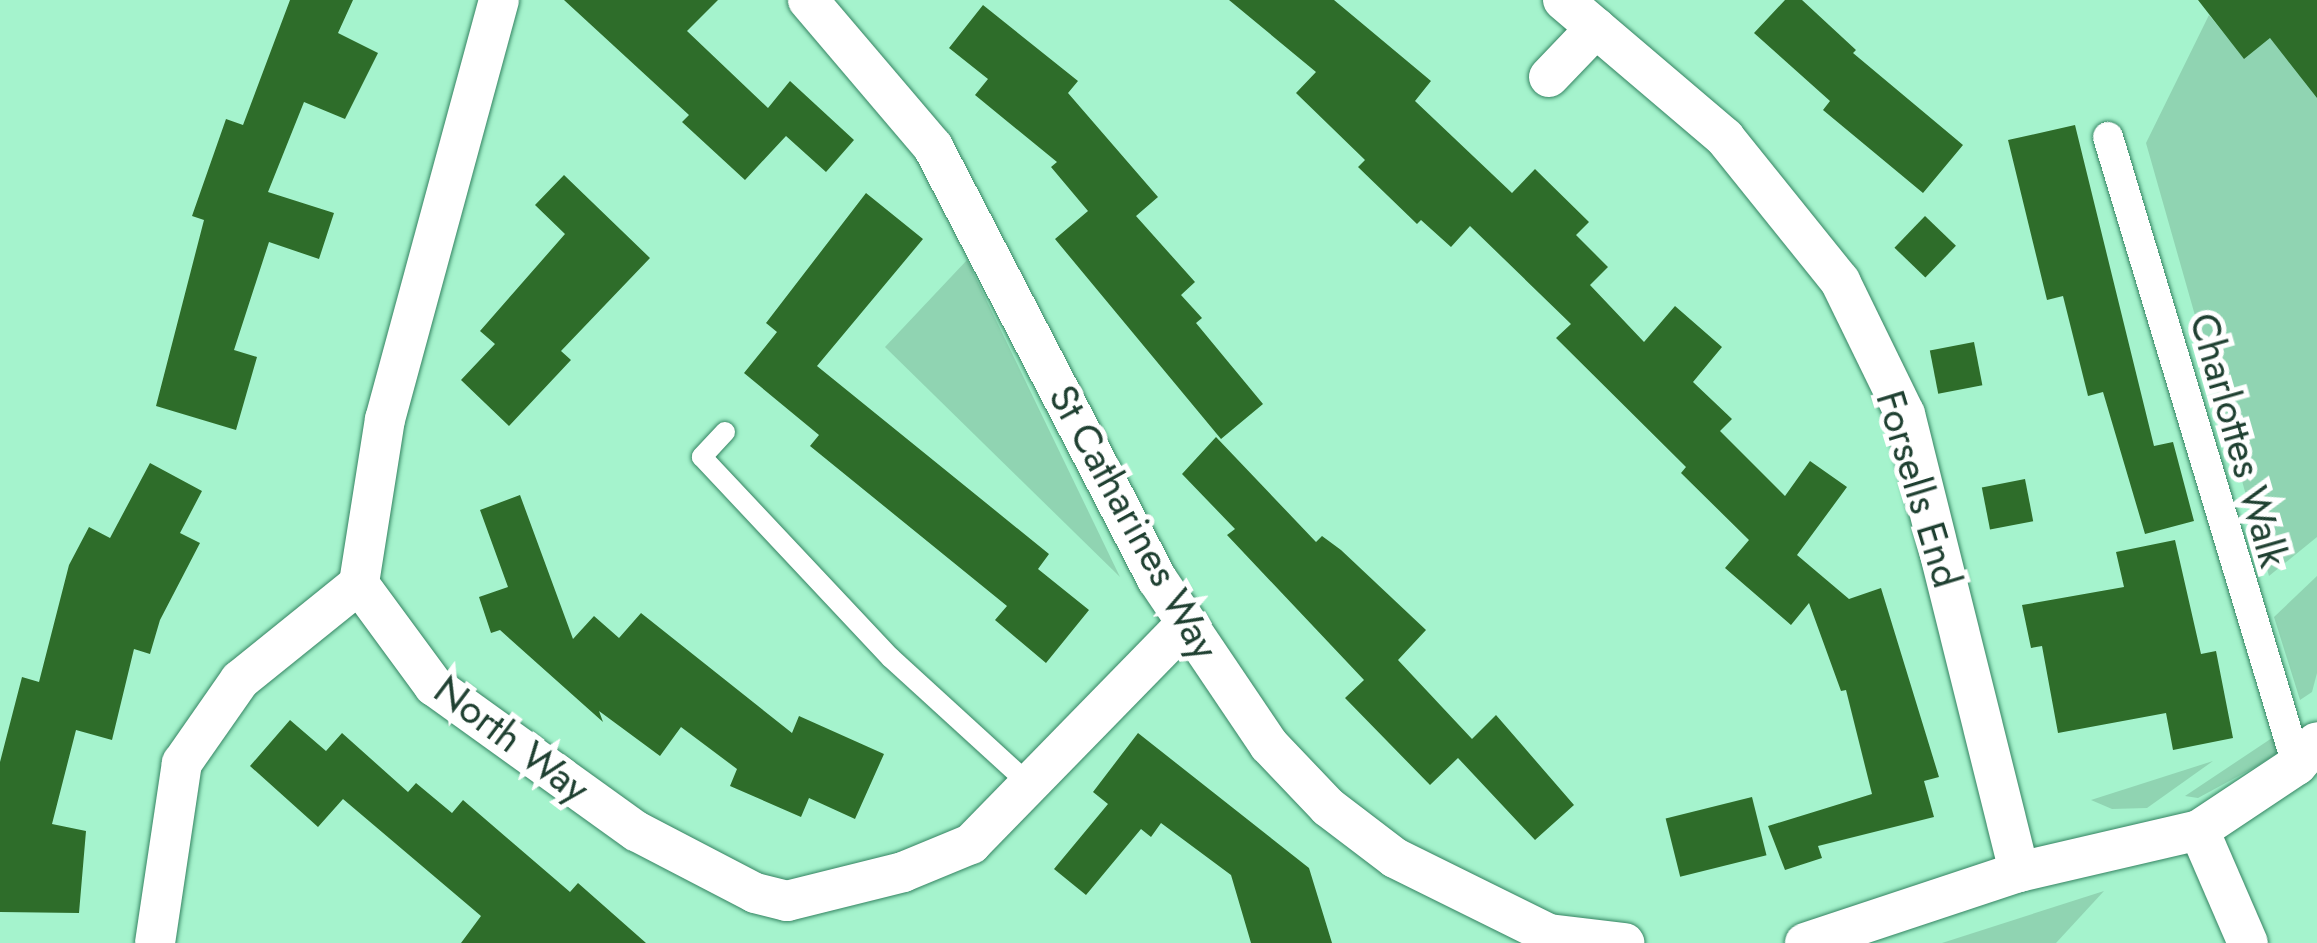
<!DOCTYPE html>
<html>
<head>
<meta charset="utf-8">
<style>
	body { margin:0 }
	#map { position:relative; width:2317px; height:943px; overflow:hidden; background:#a5f3cd; font-family:Jost,sans-serif }
	div>[style] { position:absolute }
	.green>* { inset:0; background:#90d4b2 }
	.building>* { inset:0; background:#2e6d2a; transform-origin:0 0 }
	.roads { filter:drop-shadow(0 0 2px #358462) drop-shadow(0 0 2px #358462) }
	.service>* { height:20px; margin:-10px; padding:0 10px; transform-origin:10px; border-radius:10px; background:#fff }
	.pedestrian>* { height:30px; margin:-15px; padding:0 15px; transform-origin:15px; border-radius:15px; background:#fff }
	.minor>* { height:40px; margin:-20px; padding:0 20px; transform-origin:20px; border-radius:20px; background:#fff }
	span { translate:-50% -50%; white-space:nowrap; text-align:center; line-height:1.15; -webkit-text-stroke:10px #fff; paint-order:stroke }
	.street-label { font-size:40px; color:#1f4031 }
</style>
</head>
<body>
<div id="map">
	<div class="green">
		<i style="clip-path:polygon(2209px 15px,2244px 58px,2270px 38px,2317px 63px,2317px 537px,2269px 576px,2146px 143px)"></i>
		<i style="clip-path:polygon(967px 260px,1120px 577px,885px 347px)"></i>
		<i style="clip-path:polygon(2317px 576px,2317px 673px,2312px 692px,2300px 700px,2274px 617px)"></i>
		<i style="clip-path:polygon(2272px 738px,2279px 752px,2257px 766px,2198px 798px,2185px 796px)"></i>
		<i style="clip-path:polygon(2213px 761px,2147px 808px,2112px 809px,2091px 800px)"></i>
		<i style="clip-path:polygon(2104px 891px,2056px 943px,1942px 943px)"></i>
	</div>
	<div class="building">
		<i style="clip-path:polygon(290px 0,353px 0,338px 33px,378px 53px,345px 119px,304px 102px,268px 192px,334px 213px,319px 259px,269px 242px,234px 350px,257px 357px,236px 430px,156px 406px,204px 220px,192px 216px,226px 119px,243px 125px)"></i>
		<i style="clip-path:polygon(564px 0,718px 0,687px 31px,768px 108px,790px 81px,854px 140px,826px 172px,786px 136px,745px 180px,682px 122px,689px 115px)"></i>
		<i style="clip-path:polygon(1229px 0,1334px 0,1431px 81px,1415px 101px,1512px 193px,1535px 169px,1589px 222px,1576px 235px,1608px 267px,1590px 285px,1644px 342px,1675px 306px,1722px 347px,1693px 382px,1732px 419px,1720px 431px,1785px 496px,1810px 461px,1847px 487px,1797px 555px,1849px 599px,1881px 588px,1939px 777px,1924px 781px,1934px 817px,1818px 846px,1822px 858px,1785px 870px,1768px 826px,1872px 794px,1846px 690px,1841px 691px,1809px 603px,1791px 625px,1725px 568px,1749px 540px,1681px 473px,1686px 467px,1556px 338px,1571px 324px,1470px 226px,1451px 247px,1421px 220px,1417px 224px,1358px 167px,1365px 160px,1296px 93px,1316px 72px)"></i>
		<i style="clip-path:polygon(1785px 0,1802px 0,1856px 50px,1853px 53px,1963px 145px,1923px 193px,1823px 110px,1830px 101px,1754px 33px)"></i>
		<i style="clip-path:polygon(2198px 0,2317px 0,2317px 98px,2270px 38px,2244px 59px)"></i>
		<i style="clip-path:polygon(983px 5px,1078px 81px,1068px 93px,1158px 197px,1136px 216px,1195px 282px,1181px 295px,1202px 318px,1196px 323px,1263px 404px,1221px 439px,1055px 239px,1088px 211px,1051px 167px,1057px 162px,975px 95px,988px 79px,949px 48px)"></i>
		<i style="clip-path:polygon(2075px 125px,2154px 446px,2173px 442px,2194px 521px,2145px 534px,2103px 392px,2088px 396px,2063px 296px,2047px 300px,2008px 140px)"></i>
		<i style="clip-path:polygon(564px 175px,650px 258px,561px 351px,571px 360px,509px 426px,461px 380px,495px 344px,480px 331px,565px 234px,535px 205px)"></i>
		<i style="clip-path:polygon(866px 193px,923px 239px,817px 366px,1049px 554px,1038px 569px,1089px 610px,1046px 663px,995px 620px,1007px 606px,810px 446px,819px 435px,744px 373px,777px 332px,766px 323px)"></i>
		<i style="left:1925px;top:216px;width:43px;height:44px;rotate:44deg"></i>
		<i style="left:1974px;top:342px;width:44px;height:45px;rotate:79deg"></i>
		<i style="clip-path:polygon(1216px 437px,1316px 542px,1322px 536px,1341px 550px,1426px 630px,1398px 660px,1472px 739px,1496px 715px,1574px 805px,1535px 840px,1458px 758px,1430px 785px,1345px 698px,1364px 680px,1227px 535px,1235px 529px,1182px 474px)"></i>
		<i style="clip-path:polygon(150px 463px,202px 491px,180px 533px,200px 543px,160px 620px,150px 654px,134px 649px,112px 740px,76px 730px,52px 824px,86px 831px,79px 913px,0 912px,0 762px,22px 677px,39px 682px,69px 565px,89px 527px,110px 538px)"></i>
		<i style="left:2025px;top:479px;width:43px;height:44px;rotate:79deg"></i>
		<i style="clip-path:polygon(520px 495px,573px 639px,594px 616px,619px 638px,641px 613px,792px 733px,799px 716px,884px 754px,855px 819px,809px 798px,801px 817px,730px 786px,737px 769px,681px 727px,660px 756px,599px 711px,603px 722px,500px 630px,491px 633px,479px 597px,508px 587px,480px 510px)"></i>
		<i style="clip-path:polygon(2175px 540px,2201px 654px,2216px 651px,2233px 738px,2173px 750px,2166px 713px,2058px 733px,2042px 646px,2031px 648px,2022px 605px,2124px 587px,2116px 552px)"></i>
		<i style="clip-path:polygon(290px 720px,326px 751px,342px 733px,408px 792px,416px 783px,452px 813px,463px 800px,570px 892px,578px 883px,646px 943px,461px 943px,481px 916px,343px 799px,318px 827px,250px 766px)"></i>
		<i style="clip-path:polygon(1138px 733px,1309px 868px,1332px 943px,1251px 943px,1231px 875px,1161px 823px,1151px 837px,1141px 829px,1086px 895px,1054px 869px,1108px 804px,1093px 792px)"></i>
		<i style="left:1752px;top:797px;width:60px;height:89px;rotate:76deg"></i>
	</div>
	<div class="roads">
		<div class="service">
			<i style="left:725px;top:432px;width:34px;rotate:133deg"></i>
			<i style="left:702px;top:457px;width:276px;rotate:46.8deg"></i>
			<i style="left:891px;top:658px;width:187px;rotate:42.4deg"></i>
		</div>
		<div class="pedestrian">
			<i style="left:2108px;top:137px;width:656px;rotate:73.25deg"></i>
		</div>
		<div class="minor">
			<i style="left:499px;top:0;width:434px;rotate:105.2deg"></i>
			<i style="left:385px;top:419px;width:167px;rotate:99deg"></i>
			<i style="left:359px;top:584px;width:127px;rotate:53.7deg"></i>
			<i style="left:434px;top:686px;width:249px;rotate:35.7deg"></i>
			<i style="left:636px;top:831px;width:134px;rotate:27.5deg"></i>
			<i style="left:755px;top:893px;width:33px;rotate:14deg"></i>
			<i style="left:787px;top:901px;width:120px;rotate:-14deg"></i>
			<i style="left:903px;top:872px;width:74px;rotate:-22.4deg"></i>
			<i style="left:971px;top:844px;width:306px;rotate:-45.7deg"></i>
			<i style="left:808px;top:0;width:193px;rotate:49.6deg"></i>
			<i style="left:933px;top:147px;width:487px;rotate:62.6deg"></i>
			<i style="left:1157px;top:579px;width:200px;rotate:56deg"></i>
			<i style="left:1269px;top:745px;width:86px;rotate:46.4deg"></i>
			<i style="left:1328px;top:807px;width:84px;rotate:37.3deg"></i>
			<i style="left:1395px;top:858px;width:172px;rotate:26.3deg"></i>
			<i style="left:1549px;top:934px;width:76px;rotate:6.8deg"></i>
			<i style="left:1563px;top:0;width:213px;rotate:40.4deg"></i>
			<i style="left:1725px;top:138px;width:184px;rotate:51.2deg"></i>
			<i style="left:1840px;top:281px;width:148px;rotate:64deg"></i>
			<i style="left:1905px;top:414px;width:472px;rotate:76deg"></i>
			<i style="left:1549px;top:77px;width:68px;rotate:-46.2deg"></i>
			<i style="left:2199px;top:830px;width:123px;rotate:66.6deg"></i>
			<i style="left:155px;top:943px;width:182px;rotate:-81.5deg"></i>
			<i style="left:182px;top:763px;width:101px;rotate:-55.1deg"></i>
			<i style="left:240px;top:680px;width:153px;rotate:-38.9deg"></i>
			<i style="left:1805px;top:943px;width:225px;rotate:-18.4deg"></i>
			<i style="left:2019px;top:872px;width:185px;rotate:-13.1deg"></i>
			<i style="left:2199px;top:830px;width:118px;rotate:-33.6deg"></i>
			<i style="left:2297px;top:765px;width:30px;rotate:-49deg"></i>
		</div>
	</div>
	<div class="street-label">
		<span style="left:2239px;top:440px;rotate:74deg">Charlottes Walk</span>
		<span style="left:1919px;top:489px;rotate:73deg">Forsells End</span>
		<span style="left:1134px;top:522px;rotate:61deg">St Catharines Way</span>
		<span style="left:512px;top:739px;rotate:37deg">North Way</span>
	</div>
</div>
</body>
</html>
